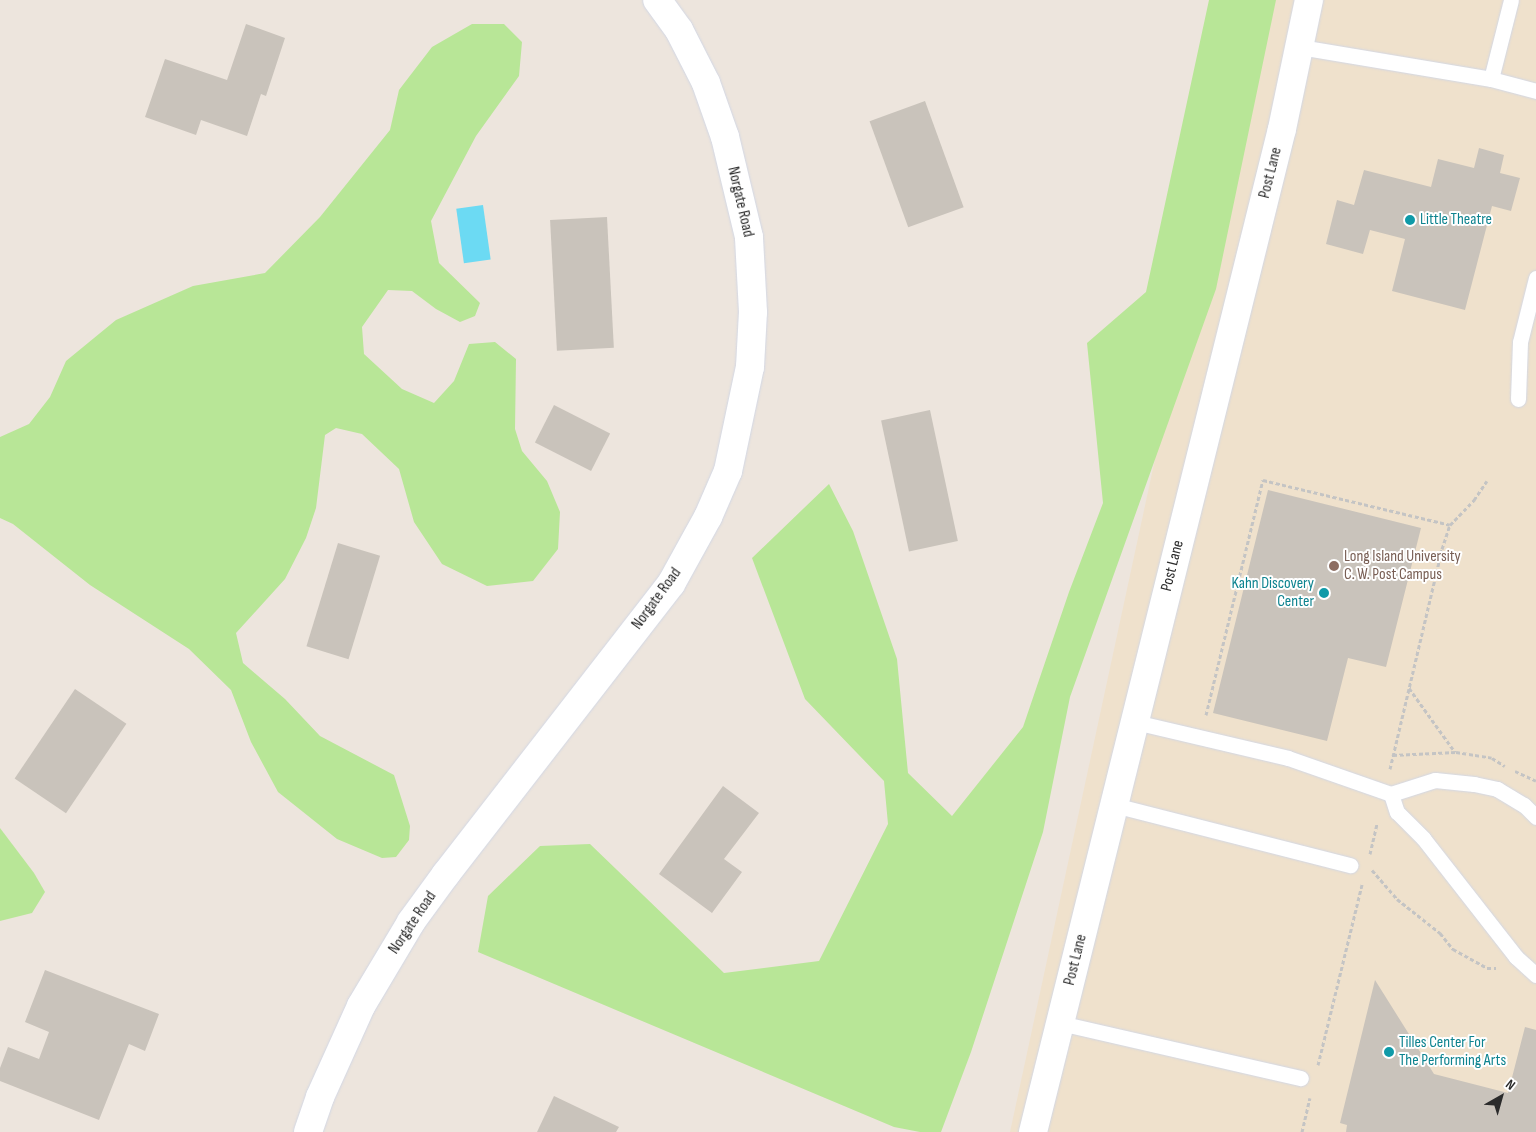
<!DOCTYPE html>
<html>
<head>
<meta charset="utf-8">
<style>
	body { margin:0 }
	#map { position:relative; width:1536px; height:1132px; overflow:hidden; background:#ede5dd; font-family:"Sofia Sans Condensed",sans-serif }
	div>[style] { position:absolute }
	.education>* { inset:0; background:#efe1cc }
	.green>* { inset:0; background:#b8e697 }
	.water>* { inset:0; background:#6cdaf3; transform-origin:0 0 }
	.building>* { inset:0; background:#c9c3bb; transform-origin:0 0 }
	.path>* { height:3px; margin-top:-1.5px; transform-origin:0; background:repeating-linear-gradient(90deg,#c4c4c4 0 4px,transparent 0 6.5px) }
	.roads { filter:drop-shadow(0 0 1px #d2d7e4) drop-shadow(0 0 1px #d2d7e4) }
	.service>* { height:15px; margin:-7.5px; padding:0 7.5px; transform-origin:7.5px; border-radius:7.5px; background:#fff }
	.minor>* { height:28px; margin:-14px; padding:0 14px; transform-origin:14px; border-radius:14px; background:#fff }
	.dots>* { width:14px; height:14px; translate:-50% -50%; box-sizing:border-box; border:2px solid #fff; border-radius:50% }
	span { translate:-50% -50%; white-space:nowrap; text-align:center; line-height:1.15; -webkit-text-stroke:4px #fff; paint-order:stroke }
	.street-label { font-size:16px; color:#2b2b2b }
	.culture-label { font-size:16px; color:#0d838f }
	.left { translate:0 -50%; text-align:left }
	.right { translate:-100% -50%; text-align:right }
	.education-label { font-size:16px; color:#785e54 }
	.north { position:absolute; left:1476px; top:1072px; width:50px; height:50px; -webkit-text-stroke:4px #fff; paint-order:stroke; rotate:38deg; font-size:14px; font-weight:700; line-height:20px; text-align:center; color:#2b2b2b }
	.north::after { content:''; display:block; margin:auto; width:18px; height:22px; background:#2b2b2b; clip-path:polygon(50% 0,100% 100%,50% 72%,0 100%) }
</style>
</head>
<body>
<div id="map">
	<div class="education">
		<i style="clip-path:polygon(1254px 0,1536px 0,1536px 1132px,1010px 1132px)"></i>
	</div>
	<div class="green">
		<i style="clip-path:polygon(1209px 0,1276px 0,1216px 289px,1070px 697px,1043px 832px,971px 1052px,941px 1132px,920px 1132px,894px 1127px,478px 952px,488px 896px,540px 846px,590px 844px,724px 973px,819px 961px,888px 824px,884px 781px,805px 699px,752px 558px,829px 484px,853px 531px,897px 659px,908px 773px,952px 816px,1023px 727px,1069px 592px,1103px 503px,1087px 343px,1146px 292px)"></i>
		<i style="clip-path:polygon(472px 24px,504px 24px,522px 42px,519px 76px,476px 136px,431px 221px,439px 263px,480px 303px,475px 316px,460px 322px,436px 309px,412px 291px,388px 290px,362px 327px,364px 354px,402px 389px,434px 403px,454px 381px,469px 344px,495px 342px,516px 359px,515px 429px,522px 451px,547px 481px,560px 512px,558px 549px,533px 581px,487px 586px,442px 564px,414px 522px,399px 469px,362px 434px,336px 428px,325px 435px,316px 508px,306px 538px,285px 579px,236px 633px,243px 663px,285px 699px,320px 736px,394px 775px,410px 826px,409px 840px,396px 857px,382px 858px,337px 839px,278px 792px,251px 742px,231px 690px,189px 649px,90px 585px,13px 524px,0 518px,0 437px,29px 424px,50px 397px,66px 361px,116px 320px,193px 286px,265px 273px,320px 217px,390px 130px,399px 90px,432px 47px)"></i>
		<i style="clip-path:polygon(0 828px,34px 873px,45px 892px,32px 913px,0 921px)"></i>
	</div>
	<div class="water">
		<i style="left:483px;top:205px;width:55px;height:27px;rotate:82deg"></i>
	</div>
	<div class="building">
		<i style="clip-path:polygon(246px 24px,285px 38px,266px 96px,261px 94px,247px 136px,201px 120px,196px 135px,145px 117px,165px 59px,227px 80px)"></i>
		<i style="left:925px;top:101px;width:113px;height:59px;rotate:70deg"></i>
		<i style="clip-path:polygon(1479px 148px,1504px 155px,1500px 173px,1520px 178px,1511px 211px,1492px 206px,1465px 310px,1392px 291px,1405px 239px,1370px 230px,1363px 254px,1326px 244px,1337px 200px,1354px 205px,1364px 170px,1431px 187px,1438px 159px,1474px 168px)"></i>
		<i style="left:607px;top:217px;width:131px;height:57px;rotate:87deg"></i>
		<i style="left:554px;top:405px;width:63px;height:42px;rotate:27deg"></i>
		<i style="left:930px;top:410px;width:134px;height:50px;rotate:78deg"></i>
		<i style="clip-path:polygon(1268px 490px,1421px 528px,1386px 667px,1348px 658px,1327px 741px,1213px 713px)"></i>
		<i style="left:338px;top:543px;width:44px;height:108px;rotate:17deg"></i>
		<i style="left:75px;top:689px;width:62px;height:108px;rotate:34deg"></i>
		<i style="clip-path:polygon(723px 786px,759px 813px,724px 859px,742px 872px,712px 913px,659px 874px)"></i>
		<i style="clip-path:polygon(45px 970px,159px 1014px,145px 1051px,129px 1044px,99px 1120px,0 1081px,0 1068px,8px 1047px,39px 1059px,49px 1032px,25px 1022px)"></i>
		<i style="clip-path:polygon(1375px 980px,1434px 1074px,1508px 1093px,1525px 1027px,1536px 1030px,1536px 1132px,1346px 1132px,1347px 1125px,1340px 1123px)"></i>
		<i style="clip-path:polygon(554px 1096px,619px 1127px,616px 1132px,537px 1132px)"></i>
	</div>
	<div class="path">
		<i style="left:1409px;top:688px;width:79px;rotate:54.3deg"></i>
		<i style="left:1206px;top:715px;width:242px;rotate:-76.4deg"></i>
		<i style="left:1263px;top:480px;width:192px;rotate:13.5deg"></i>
		<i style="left:1393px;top:755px;width:63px;rotate:-2.7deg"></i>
		<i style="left:1456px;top:752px;width:36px;rotate:9deg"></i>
		<i style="left:1492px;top:758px;width:15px;rotate:32deg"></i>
		<i style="left:1390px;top:769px;width:226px;rotate:-76.7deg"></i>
		<i style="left:1442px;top:549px;width:25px;rotate:-72deg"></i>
		<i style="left:1450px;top:525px;width:35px;rotate:-46deg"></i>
		<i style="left:1474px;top:500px;width:23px;rotate:-56deg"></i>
		<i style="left:1515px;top:771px;width:23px;rotate:25deg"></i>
		<i style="left:1370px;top:854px;width:31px;rotate:-77deg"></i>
		<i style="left:1372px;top:870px;width:38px;rotate:49deg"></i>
		<i style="left:1397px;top:899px;width:55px;rotate:38.3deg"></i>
		<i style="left:1440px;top:933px;width:21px;rotate:51deg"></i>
		<i style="left:1453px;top:949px;width:39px;rotate:29deg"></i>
		<i style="left:1487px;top:968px;width:9px"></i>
		<i style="left:1318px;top:1065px;width:186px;rotate:-76.3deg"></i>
		<i style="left:1302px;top:1132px;width:35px;rotate:-77deg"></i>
	</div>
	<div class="roads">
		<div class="service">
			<i style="left:1300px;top:47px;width:194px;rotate:9.5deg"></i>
			<i style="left:1491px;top:79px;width:47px;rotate:14.9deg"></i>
			<i style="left:1491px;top:79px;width:81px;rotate:-75.8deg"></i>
			<i style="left:1518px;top:399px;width:57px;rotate:-88deg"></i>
			<i style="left:1520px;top:342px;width:66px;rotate:-76deg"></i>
			<i style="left:1135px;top:722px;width:157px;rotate:13.2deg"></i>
			<i style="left:1288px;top:758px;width:109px;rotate:19.3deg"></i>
			<i style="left:1391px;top:794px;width:46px;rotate:-17.7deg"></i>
			<i style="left:1435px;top:780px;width:39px;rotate:6deg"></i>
			<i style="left:1474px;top:784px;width:24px;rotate:12deg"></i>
			<i style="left:1497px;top:789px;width:31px;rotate:31deg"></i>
			<i style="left:1524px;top:805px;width:17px;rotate:45deg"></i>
			<i style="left:1391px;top:794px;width:19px;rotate:72deg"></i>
			<i style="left:1397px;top:812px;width:37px;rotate:45deg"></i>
			<i style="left:1423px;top:838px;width:151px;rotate:52deg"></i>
			<i style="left:1516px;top:957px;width:27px;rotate:42deg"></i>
			<i style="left:1114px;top:805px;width:244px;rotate:14.3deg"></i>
			<i style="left:1060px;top:1023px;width:247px;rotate:12.9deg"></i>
		</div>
		<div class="minor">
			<i style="left:308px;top:1132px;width:37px;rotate:-71deg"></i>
			<i style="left:320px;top:1097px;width:100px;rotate:-65.7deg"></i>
			<i style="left:361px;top:1006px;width:98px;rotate:-59.2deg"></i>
			<i style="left:411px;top:922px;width:59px;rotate:-53.9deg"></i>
			<i style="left:446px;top:874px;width:367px;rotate:-52.2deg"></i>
			<i style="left:671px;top:584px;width:77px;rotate:-61.1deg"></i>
			<i style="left:708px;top:517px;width:50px;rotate:-66.5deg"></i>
			<i style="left:728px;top:471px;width:106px;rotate:-78.1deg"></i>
			<i style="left:750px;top:367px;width:55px;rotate:-86.9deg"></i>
			<i style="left:753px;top:312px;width:75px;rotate:-93.1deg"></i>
			<i style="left:749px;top:237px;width:103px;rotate:-103.5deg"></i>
			<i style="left:725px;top:137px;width:57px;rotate:-109.4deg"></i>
			<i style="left:706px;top:83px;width:59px;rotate:-117deg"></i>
			<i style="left:679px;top:30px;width:37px;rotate:-126deg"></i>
			<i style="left:1033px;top:1132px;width:1033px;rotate:-76.06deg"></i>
			<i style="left:1282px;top:129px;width:132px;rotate:-78.2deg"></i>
		</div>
	</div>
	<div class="dots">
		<i style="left:1410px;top:220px;background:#0f9aa8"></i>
		<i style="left:1334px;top:566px;background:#8d6e63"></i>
		<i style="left:1324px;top:593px;background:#0f9aa8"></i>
		<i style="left:1389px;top:1052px;background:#0f9aa8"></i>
	</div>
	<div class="street-label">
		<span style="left:1271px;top:173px;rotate:-76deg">Post Lane</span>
		<span style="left:740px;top:202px;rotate:77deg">Norgate Road</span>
		<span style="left:1173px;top:566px;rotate:-76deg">Post Lane</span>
		<span style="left:657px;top:599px;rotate:-54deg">Norgate Road</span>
		<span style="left:413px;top:923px;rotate:-56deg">Norgate Road</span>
		<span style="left:1076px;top:960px;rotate:-76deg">Post Lane</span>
	</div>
	<div class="culture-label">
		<span class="left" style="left:1420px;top:220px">Little Theatre</span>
		<span class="right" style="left:1314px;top:593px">Kahn Discovery<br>Center</span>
		<span class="left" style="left:1399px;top:1052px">Tilles Center For<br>The Performing Arts</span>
	</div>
	<div class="education-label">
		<span class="left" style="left:1344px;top:566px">Long Island University<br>C. W. Post Campus</span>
	</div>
	<div class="north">N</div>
</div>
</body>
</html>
